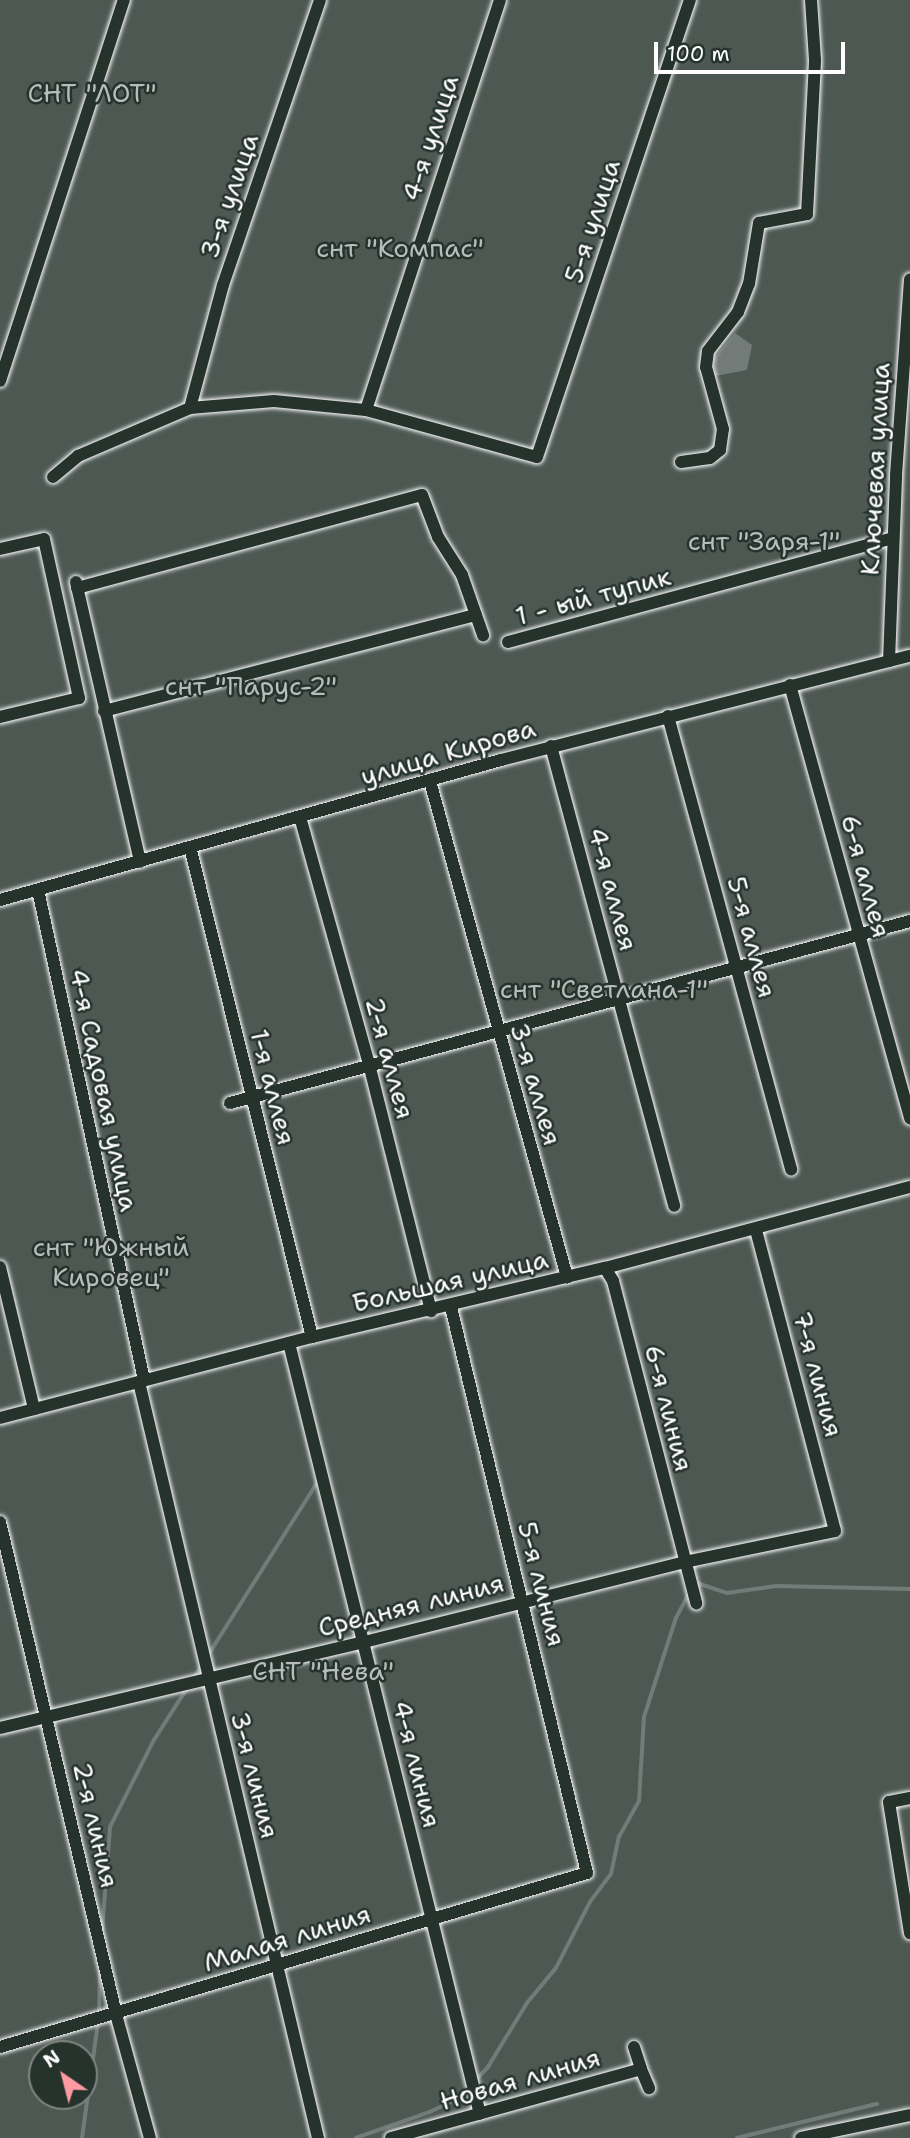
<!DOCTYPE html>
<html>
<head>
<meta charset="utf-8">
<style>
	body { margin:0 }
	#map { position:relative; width:910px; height:2138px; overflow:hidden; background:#333f3a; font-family:"Shantell Sans",sans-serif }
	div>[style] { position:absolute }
	.green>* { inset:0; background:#4d5853 }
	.water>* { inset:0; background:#737b78 }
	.stream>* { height:3.5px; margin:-1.75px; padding:0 1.75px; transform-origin:1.75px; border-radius:1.75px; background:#737b78 }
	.roads { filter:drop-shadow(0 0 2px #fff) drop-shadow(0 0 2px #fff) }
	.street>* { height:12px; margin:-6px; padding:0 6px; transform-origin:6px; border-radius:6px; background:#26332d }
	span { translate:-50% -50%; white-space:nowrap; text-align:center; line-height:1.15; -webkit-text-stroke:5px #26332d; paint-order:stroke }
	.park-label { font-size:26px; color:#b8bcba }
	.street-label { font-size:26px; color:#fff }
	.north { position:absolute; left:28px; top:2040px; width:70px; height:70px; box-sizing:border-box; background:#26332d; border:2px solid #7d8581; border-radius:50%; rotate:325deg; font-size:19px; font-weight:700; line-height:28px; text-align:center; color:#fff }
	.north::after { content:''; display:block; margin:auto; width:24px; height:32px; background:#ff9aa2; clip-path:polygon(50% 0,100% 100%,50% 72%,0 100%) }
	.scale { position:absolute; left:654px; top:42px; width:191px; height:32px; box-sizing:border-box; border:4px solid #fff; border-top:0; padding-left:9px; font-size:21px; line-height:24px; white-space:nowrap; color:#fff; -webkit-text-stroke:5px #26332d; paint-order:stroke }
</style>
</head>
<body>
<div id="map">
	<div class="green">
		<i style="clip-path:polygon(evenodd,0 0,910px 0,910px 2138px,0 2138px,0 0,42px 2054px,84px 2054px,84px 2096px,42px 2096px,42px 2054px)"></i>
	</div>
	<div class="water">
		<i style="clip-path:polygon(735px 333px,752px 345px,747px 370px,715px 376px,714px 358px)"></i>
	</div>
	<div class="stream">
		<i style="left:696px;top:1587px;width:5px;rotate:-37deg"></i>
		<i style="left:700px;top:1584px;width:28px;rotate:18deg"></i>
		<i style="left:727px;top:1593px;width:49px;rotate:-8.1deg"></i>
		<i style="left:776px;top:1586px;width:134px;rotate:1.3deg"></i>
		<i style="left:207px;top:1657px;width:209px;rotate:-57.7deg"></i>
		<i style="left:194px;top:1678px;width:17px;rotate:-59deg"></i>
		<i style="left:102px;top:1932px;width:105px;rotate:-85.6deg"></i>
		<i style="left:110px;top:1827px;width:97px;rotate:-63.2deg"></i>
		<i style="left:154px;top:1740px;width:63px;rotate:-57.3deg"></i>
		<i style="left:476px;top:2080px;width:18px;rotate:-47deg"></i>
		<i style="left:488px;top:2067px;width:75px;rotate:-58.6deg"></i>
		<i style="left:527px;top:2003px;width:45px;rotate:-50.4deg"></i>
		<i style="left:556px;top:1968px;width:74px;rotate:-62.7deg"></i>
		<i style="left:590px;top:1902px;width:35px;rotate:-53deg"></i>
		<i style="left:611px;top:1874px;width:38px;rotate:-78deg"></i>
		<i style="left:619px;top:1837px;width:41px;rotate:-60.9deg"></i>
		<i style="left:639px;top:1801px;width:84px;rotate:-86.6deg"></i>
		<i style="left:644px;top:1717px;width:104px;rotate:-72.1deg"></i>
		<i style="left:676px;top:1618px;width:30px;rotate:-62deg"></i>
		<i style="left:82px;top:2138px;width:124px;rotate:-82.1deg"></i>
		<i style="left:99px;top:2015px;width:44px;rotate:-88.7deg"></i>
		<i style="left:356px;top:2138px;width:78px;rotate:-19.4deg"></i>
		<i style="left:430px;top:2112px;width:30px;rotate:-26deg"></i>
		<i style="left:457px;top:2099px;width:16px;rotate:-45deg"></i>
		<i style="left:737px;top:2138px;width:144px;rotate:-13.7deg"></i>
	</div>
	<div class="roads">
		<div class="street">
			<i style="left:0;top:381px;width:401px;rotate:-72deg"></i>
			<i style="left:190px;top:408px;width:127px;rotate:-75deg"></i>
			<i style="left:223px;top:285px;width:301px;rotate:-71.2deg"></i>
			<i style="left:366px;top:410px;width:431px;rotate:-71.9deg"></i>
			<i style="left:681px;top:462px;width:29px;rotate:-8deg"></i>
			<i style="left:710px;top:458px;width:13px;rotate:-39deg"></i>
			<i style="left:720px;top:450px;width:21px;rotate:-82deg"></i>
			<i style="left:723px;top:429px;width:64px;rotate:-105.3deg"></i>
			<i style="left:706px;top:367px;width:16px;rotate:-83deg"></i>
			<i style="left:708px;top:351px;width:49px;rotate:-52.4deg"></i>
			<i style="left:738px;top:312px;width:30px;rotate:-69deg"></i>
			<i style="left:749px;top:284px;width:62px;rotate:-80.7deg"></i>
			<i style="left:759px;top:223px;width:49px;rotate:-10.6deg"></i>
			<i style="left:807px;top:214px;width:154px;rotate:-87deg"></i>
			<i style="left:815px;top:60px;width:60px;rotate:-93.8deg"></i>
			<i style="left:53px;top:477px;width:33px;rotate:-40deg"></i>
			<i style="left:78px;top:456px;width:122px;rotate:-23.2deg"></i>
			<i style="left:190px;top:408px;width:84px;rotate:-4.8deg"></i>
			<i style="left:274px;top:401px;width:92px;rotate:5.6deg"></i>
			<i style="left:366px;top:410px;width:177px;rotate:15.4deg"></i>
			<i style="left:537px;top:457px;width:482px;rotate:-71.5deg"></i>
			<i style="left:0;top:549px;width:45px;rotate:-12.8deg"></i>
			<i style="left:44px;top:539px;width:163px;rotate:77.6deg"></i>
			<i style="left:79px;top:698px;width:81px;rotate:166.5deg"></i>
			<i style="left:76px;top:582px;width:287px;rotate:77.1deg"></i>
			<i style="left:77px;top:588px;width:357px;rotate:-15.1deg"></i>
			<i style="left:422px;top:495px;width:45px;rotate:69.1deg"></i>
			<i style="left:438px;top:537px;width:45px;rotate:57.7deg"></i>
			<i style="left:462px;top:575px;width:64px;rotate:70.7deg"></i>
			<i style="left:508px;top:642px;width:399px;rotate:-15.1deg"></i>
			<i style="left:889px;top:661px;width:186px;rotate:-87.8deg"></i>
			<i style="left:896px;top:475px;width:196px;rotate:-85.9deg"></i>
			<i style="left:790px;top:685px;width:450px;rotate:74.5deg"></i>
			<i style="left:104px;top:711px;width:384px;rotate:-14.5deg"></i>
			<i style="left:668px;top:716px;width:470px;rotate:74.8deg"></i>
			<i style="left:551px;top:746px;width:476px;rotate:75deg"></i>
			<i style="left:430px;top:781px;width:515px;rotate:74.56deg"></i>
			<i style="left:300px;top:817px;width:256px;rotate:74.4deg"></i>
			<i style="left:369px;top:1064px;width:255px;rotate:75.9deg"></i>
			<i style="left:190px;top:847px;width:505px;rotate:76.02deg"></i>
			<i style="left:38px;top:890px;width:501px;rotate:77.79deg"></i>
			<i style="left:0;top:900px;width:520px;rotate:-15.61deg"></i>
			<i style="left:501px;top:760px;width:422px;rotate:-14.3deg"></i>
			<i style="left:230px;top:1103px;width:704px;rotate:-14.98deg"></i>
			<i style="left:0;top:1267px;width:146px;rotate:76.5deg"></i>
			<i style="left:605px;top:1268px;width:15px;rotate:58deg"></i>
			<i style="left:613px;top:1281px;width:333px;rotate:75.5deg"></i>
			<i style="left:289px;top:1343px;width:794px;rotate:76.09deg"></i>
			<i style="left:139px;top:1382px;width:777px;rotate:76.68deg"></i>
			<i style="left:0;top:1418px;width:322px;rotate:-14.6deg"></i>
			<i style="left:312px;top:1337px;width:301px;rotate:-13.3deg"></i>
			<i style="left:605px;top:1268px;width:316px;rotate:-14.9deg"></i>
			<i style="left:0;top:1522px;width:505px;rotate:76.73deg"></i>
			<i style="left:116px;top:2014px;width:129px;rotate:74.7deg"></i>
			<i style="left:0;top:1728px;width:374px;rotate:-13.3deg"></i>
			<i style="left:364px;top:1642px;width:331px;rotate:-14deg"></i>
			<i style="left:685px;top:1562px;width:153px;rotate:-11.7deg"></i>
			<i style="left:835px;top:1531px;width:312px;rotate:-104.7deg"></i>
			<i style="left:910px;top:1798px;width:21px;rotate:169deg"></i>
			<i style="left:889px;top:1802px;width:133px;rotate:80.9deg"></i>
			<i style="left:0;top:2047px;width:612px;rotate:-16.51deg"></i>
			<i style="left:587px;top:1873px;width:582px;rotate:-103.51deg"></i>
			<i style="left:634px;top:2047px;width:23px;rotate:72deg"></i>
			<i style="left:391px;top:2138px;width:259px;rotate:-15.4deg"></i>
			<i style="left:641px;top:2069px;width:21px;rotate:67deg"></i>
			<i style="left:801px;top:2138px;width:111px;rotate:-11.9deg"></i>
		</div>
	</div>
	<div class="park-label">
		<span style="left:92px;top:93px">СНТ "ЛОТ"</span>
		<span style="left:400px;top:248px">снт "Компас"</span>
		<span style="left:764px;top:541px">снт "Заря-1"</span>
		<span style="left:251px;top:686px">снт "Парус-2"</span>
		<span style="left:604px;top:989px">снт "Светлана-1"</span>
		<span style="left:111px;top:1262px">снт "Южный<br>Кировец"</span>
		<span style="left:323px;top:1671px">СНТ "Нева"</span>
	</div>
	<div class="street-label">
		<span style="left:430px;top:138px;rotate:-72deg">4-я улица</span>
		<span style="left:229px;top:196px;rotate:-71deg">3-я улица</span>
		<span style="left:592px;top:221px;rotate:-72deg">5-я улица</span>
		<span style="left:875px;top:469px;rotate:-87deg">Ключевая улица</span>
		<span style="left:593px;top:596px;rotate:-15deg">1 - ый тупик</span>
		<span style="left:448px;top:752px;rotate:-16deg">улица Кирова</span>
		<span style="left:866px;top:876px;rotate:75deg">6-я аллея</span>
		<span style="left:613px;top:889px;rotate:75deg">4-я аллея</span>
		<span style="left:752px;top:937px;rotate:75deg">5-я аллея</span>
		<span style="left:390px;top:1058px;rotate:75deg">2-я аллея</span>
		<span style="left:536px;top:1084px;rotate:74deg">3-я аллея</span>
		<span style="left:273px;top:1087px;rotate:76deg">1-я аллея</span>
		<span style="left:104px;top:1090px;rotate:78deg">4-я Садовая улица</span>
		<span style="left:450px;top:1281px;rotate:-13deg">Большая улица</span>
		<span style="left:818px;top:1374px;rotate:75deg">7-я линия</span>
		<span style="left:669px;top:1408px;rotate:76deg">6-я линия</span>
		<span style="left:542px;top:1584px;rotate:76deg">5-я линия</span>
		<span style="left:411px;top:1605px;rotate:-14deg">Средняя линия</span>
		<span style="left:417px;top:1764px;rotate:76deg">4-я линия</span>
		<span style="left:255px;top:1775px;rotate:76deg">3-я линия</span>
		<span style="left:96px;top:1825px;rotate:77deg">2-я линия</span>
		<span style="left:287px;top:1938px;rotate:-17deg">Малая линия</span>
		<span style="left:520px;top:2079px;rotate:-16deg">Новая линия</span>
	</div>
	<div class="north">N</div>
	<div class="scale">100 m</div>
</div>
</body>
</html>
